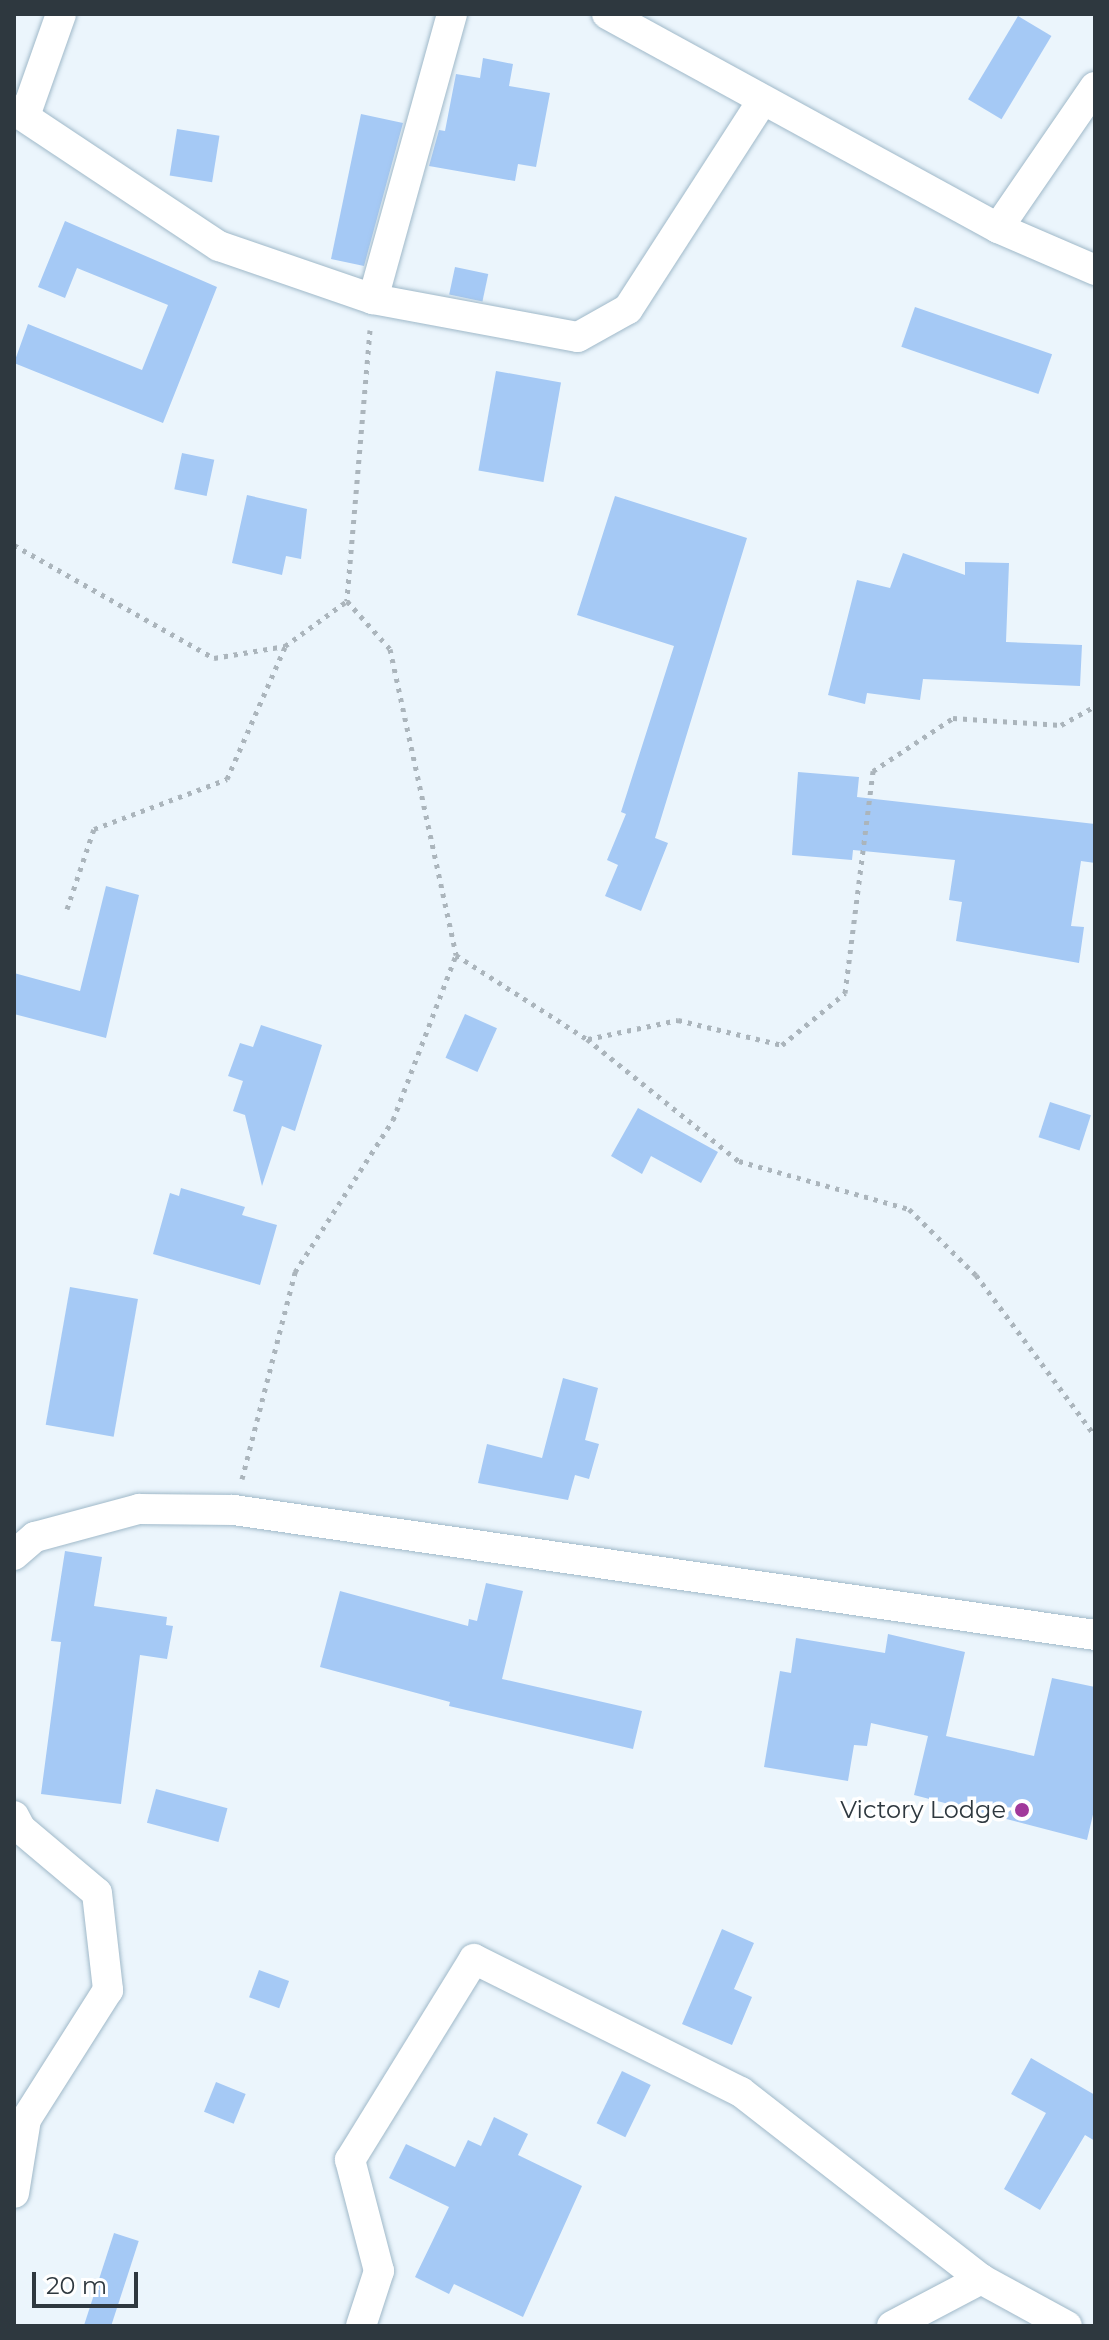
<!DOCTYPE html>
<html>
<head>
<meta charset="utf-8">
<style>
	body { margin:0 }
	#map { position:relative; width:1109px; height:2340px; overflow:hidden; background:#ebf5fc; font-family:Montserrat,sans-serif }
	div>[style] { position:absolute }
	.building>* { inset:0; background:#a5c9f5; transform-origin:0 0 }
	.path>* { height:5px; margin-top:-2.5px; transform-origin:0; background:repeating-linear-gradient(90deg,#abb5bc 0 4px,transparent 0 10px) }
	.roads { filter:drop-shadow(0 0 2px #a0b9c9) drop-shadow(0 0 2px #a0b9c9) }
	.street>* { height:30px; margin:-15px; padding:0 15px; transform-origin:15px; border-radius:15px; background:#fff }
	.dots>* { width:22px; height:22px; translate:-50% -50%; box-sizing:border-box; border:4px solid #fff; border-radius:50% }
	span { translate:-50% -50%; white-space:nowrap; text-align:center; line-height:1.15; -webkit-text-stroke:7px #fff; paint-order:stroke }
	.poi-label { font-size:24px; color:#2e383f }
	.right { translate:-100% -50%; text-align:right }
	.frame { position:absolute; inset:0; border:16px solid #2e383f; pointer-events:none }
	.scale { position:absolute; left:32px; top:2272px; width:106px; height:36px; box-sizing:border-box; border:4px solid #2e383f; border-top:0; padding-left:10px; font-size:24px; line-height:28px; white-space:nowrap; color:#2e383f; -webkit-text-stroke:6px #fff; paint-order:stroke }
</style>
</head>
<body>
<div id="map">
	<div class="building">
		<i style="left:1018px;top:16px;width:39px;height:97px;rotate:31deg"></i>
		<i style="clip-path:polygon(483px 58px,513px 64px,509px 86px,550px 93px,536px 167px,518px 164px,515px 181px,429px 166px,439px 130px,445px 131px,456px 74px,480px 78px)"></i>
		<i style="clip-path:polygon(361px 114px,403px 123px,364px 266px,331px 259px)"></i>
		<i style="left:177px;top:129px;width:43px;height:47px;rotate:9deg"></i>
		<i style="clip-path:polygon(65px 221px,217px 287px,163px 423px,14px 363px,28px 324px,142px 370px,168px 305px,77px 268px,65px 298px,38px 287px)"></i>
		<i style="left:455px;top:267px;width:34px;height:28px;rotate:12deg"></i>
		<i style="left:915px;top:307px;width:145px;height:42px;rotate:19deg"></i>
		<i style="left:496px;top:371px;width:66px;height:101px;rotate:10deg"></i>
		<i style="left:182px;top:453px;width:33px;height:37px;rotate:12deg"></i>
		<i style="clip-path:polygon(247px 495px,307px 509px,301px 559px,286px 556px,282px 575px,232px 563px)"></i>
		<i style="clip-path:polygon(615px 496px,747px 538px,655px 838px,668px 843px,641px 911px,605px 896px,618px 865px,607px 860px,626px 814px,621px 812px,674px 646px,577px 615px)"></i>
		<i style="clip-path:polygon(903px 553px,965px 575px,965px 562px,1009px 563px,1006px 642px,1082px 645px,1080px 686px,923px 679px,920px 700px,867px 693px,865px 704px,828px 695px,857px 580px,890px 588px)"></i>
		<i style="clip-path:polygon(798px 772px,859px 777px,857px 797px,1095px 824px,1095px 863px,1081px 861px,1071px 926px,1084px 927px,1079px 963px,956px 941px,962px 902px,949px 900px,955px 860px,853px 850px,852px 860px,792px 855px)"></i>
		<i style="clip-path:polygon(106px 886px,139px 895px,106px 1038px,14px 1014px,14px 973px,80px 991px)"></i>
		<i style="left:465px;top:1014px;width:35px;height:48px;rotate:24deg"></i>
		<i style="clip-path:polygon(261px 1025px,322px 1045px,295px 1131px,282px 1126px,262px 1186px,245px 1115px,233px 1111px,243px 1081px,228px 1076px,240px 1043px,253px 1047px)"></i>
		<i style="left:1050px;top:1102px;width:43px;height:37px;rotate:18deg"></i>
		<i style="clip-path:polygon(638px 1108px,718px 1152px,701px 1183px,651px 1156px,642px 1174px,611px 1156px)"></i>
		<i style="clip-path:polygon(181px 1188px,245px 1207px,242px 1215px,277px 1225px,260px 1285px,153px 1254px,170px 1193px,179px 1196px)"></i>
		<i style="left:70px;top:1287px;width:69px;height:140px;rotate:10deg"></i>
		<i style="clip-path:polygon(563px 1378px,598px 1388px,585px 1440px,599px 1444px,589px 1479px,575px 1475px,568px 1500px,478px 1483px,487px 1444px,542px 1458px)"></i>
		<i style="clip-path:polygon(65px 1551px,102px 1557px,94px 1606px,167px 1617px,166px 1625px,173px 1626px,167px 1659px,140px 1655px,121px 1804px,41px 1794px,61px 1642px,51px 1641px)"></i>
		<i style="clip-path:polygon(486px 1583px,523px 1591px,502px 1679px,642px 1711px,633px 1749px,449px 1706px,450px 1702px,320px 1667px,340px 1591px,468px 1626px,469px 1619px,477px 1621px)"></i>
		<i style="clip-path:polygon(888px 1634px,965px 1652px,946px 1736px,1034px 1756px,1052px 1678px,1095px 1687px,1095px 1806px,1087px 1840px,914px 1795px,928px 1736px,871px 1723px,867px 1746px,854px 1745px,848px 1781px,764px 1767px,780px 1671px,791px 1673px,796px 1638px,885px 1653px)"></i>
		<i style="left:156px;top:1789px;width:74px;height:35px;rotate:15deg"></i>
		<i style="clip-path:polygon(722px 1929px,754px 1943px,734px 1989px,752px 1997px,732px 2045px,682px 2024px)"></i>
		<i style="left:259px;top:1970px;width:32px;height:29px;rotate:20deg"></i>
		<i style="clip-path:polygon(1031px 2058px,1095px 2095px,1095px 2141px,1085px 2135px,1040px 2210px,1004px 2189px,1046px 2113px,1011px 2094px)"></i>
		<i style="left:622px;top:2071px;width:32px;height:58px;rotate:26deg"></i>
		<i style="left:216px;top:2082px;width:32px;height:32px;rotate:22deg"></i>
		<i style="clip-path:polygon(494px 2117px,528px 2134px,518px 2155px,582px 2186px,523px 2317px,454px 2284px,449px 2294px,415px 2277px,449px 2207px,389px 2178px,406px 2144px,455px 2167px,468px 2140px,481px 2146px)"></i>
		<i style="left:114px;top:2233px;width:26px;height:97px;rotate:18deg"></i>
	</div>
	<div class="path">
		<i style="left:370px;top:330px;width:272px;rotate:94.9deg"></i>
		<i style="left:347px;top:601px;width:64px;rotate:48.1deg"></i>
		<i style="left:390px;top:649px;width:313px;rotate:77.8deg"></i>
		<i style="left:456px;top:955px;width:156px;rotate:32.7deg"></i>
		<i style="left:587px;top:1039px;width:195px;rotate:38.8deg"></i>
		<i style="left:739px;top:1161px;width:177px;rotate:15.8deg"></i>
		<i style="left:909px;top:1209px;width:94px;rotate:44.6deg"></i>
		<i style="left:976px;top:1275px;width:200px;rotate:53.5deg"></i>
		<i style="left:14px;top:545px;width:230px;rotate:29.5deg"></i>
		<i style="left:214px;top:658px;width:72px;rotate:-9.6deg"></i>
		<i style="left:285px;top:646px;width:77px;rotate:-36deg"></i>
		<i style="left:67px;top:909px;width:84px;rotate:-71.4deg"></i>
		<i style="left:94px;top:829px;width:142px;rotate:-20.6deg"></i>
		<i style="left:227px;top:779px;width:144px;rotate:-66.3deg"></i>
		<i style="left:588px;top:1039px;width:92px;rotate:-11.9deg"></i>
		<i style="left:678px;top:1020px;width:107px;rotate:13.5deg"></i>
		<i style="left:782px;top:1045px;width:82px;rotate:-39.5deg"></i>
		<i style="left:845px;top:993px;width:224px;rotate:-82.8deg"></i>
		<i style="left:873px;top:771px;width:96px;rotate:-33.5deg"></i>
		<i style="left:953px;top:718px;width:108px;rotate:3.7deg"></i>
		<i style="left:1061px;top:725px;width:39px;rotate:-29deg"></i>
		<i style="left:242px;top:1479px;width:214px;rotate:-75.6deg"></i>
		<i style="left:295px;top:1272px;width:181px;rotate:-57.2deg"></i>
		<i style="left:393px;top:1120px;width:177px;rotate:-69.1deg"></i>
	</div>
	<div class="roads">
		<div class="street">
			<i style="left:607px;top:14px;width:446px;rotate:28.7deg"></i>
			<i style="left:998px;top:228px;width:106px;rotate:23.4deg"></i>
			<i style="left:14px;top:110px;width:246px;rotate:33.6deg"></i>
			<i style="left:219px;top:246px;width:163px;rotate:19deg"></i>
			<i style="left:373px;top:299px;width:208px;rotate:10.5deg"></i>
			<i style="left:578px;top:337px;width:57px;rotate:-29.2deg"></i>
			<i style="left:628px;top:309px;width:247px;rotate:-57.2deg"></i>
			<i style="left:26px;top:113px;width:105px;rotate:-70.5deg"></i>
			<i style="left:998px;top:228px;width:171px;rotate:-55.5deg"></i>
			<i style="left:373px;top:299px;width:296px;rotate:-74.5deg"></i>
			<i style="left:14px;top:1555px;width:28px;rotate:-41deg"></i>
			<i style="left:35px;top:1537px;width:108px;rotate:-15.1deg"></i>
			<i style="left:139px;top:1509px;width:95px;rotate:0.6deg"></i>
			<i style="left:234px;top:1510px;width:870px;rotate:8.26deg"></i>
			<i style="left:14px;top:1816px;width:15px;rotate:62deg"></i>
			<i style="left:21px;top:1829px;width:99px;rotate:40.1deg"></i>
			<i style="left:97px;top:1893px;width:98px;rotate:83.5deg"></i>
			<i style="left:108px;top:1990px;width:153px;rotate:122.4deg"></i>
			<i style="left:26px;top:2119px;width:75px;rotate:99.2deg"></i>
			<i style="left:361px;top:2326px;width:58px;rotate:-71.9deg"></i>
			<i style="left:379px;top:2271px;width:115px;rotate:-104.6deg"></i>
			<i style="left:350px;top:2160px;width:236px;rotate:-58.3deg"></i>
			<i style="left:474px;top:1959px;width:298px;rotate:26.5deg"></i>
			<i style="left:741px;top:2092px;width:304px;rotate:37.9deg"></i>
			<i style="left:892px;top:2326px;width:101px;rotate:-27.8deg"></i>
			<i style="left:981px;top:2279px;width:98px;rotate:28.7deg"></i>
		</div>
	</div>
	<div class="dots">
		<i style="left:1022px;top:1810px;background:#a1399b"></i>
	</div>
	<div class="poi-label">
		<span class="right" style="left:1006px;top:1810px">Victory Lodge</span>
	</div>
	<div class="frame"></div>
	<div class="scale">20 m</div>
</div>
</body>
</html>
